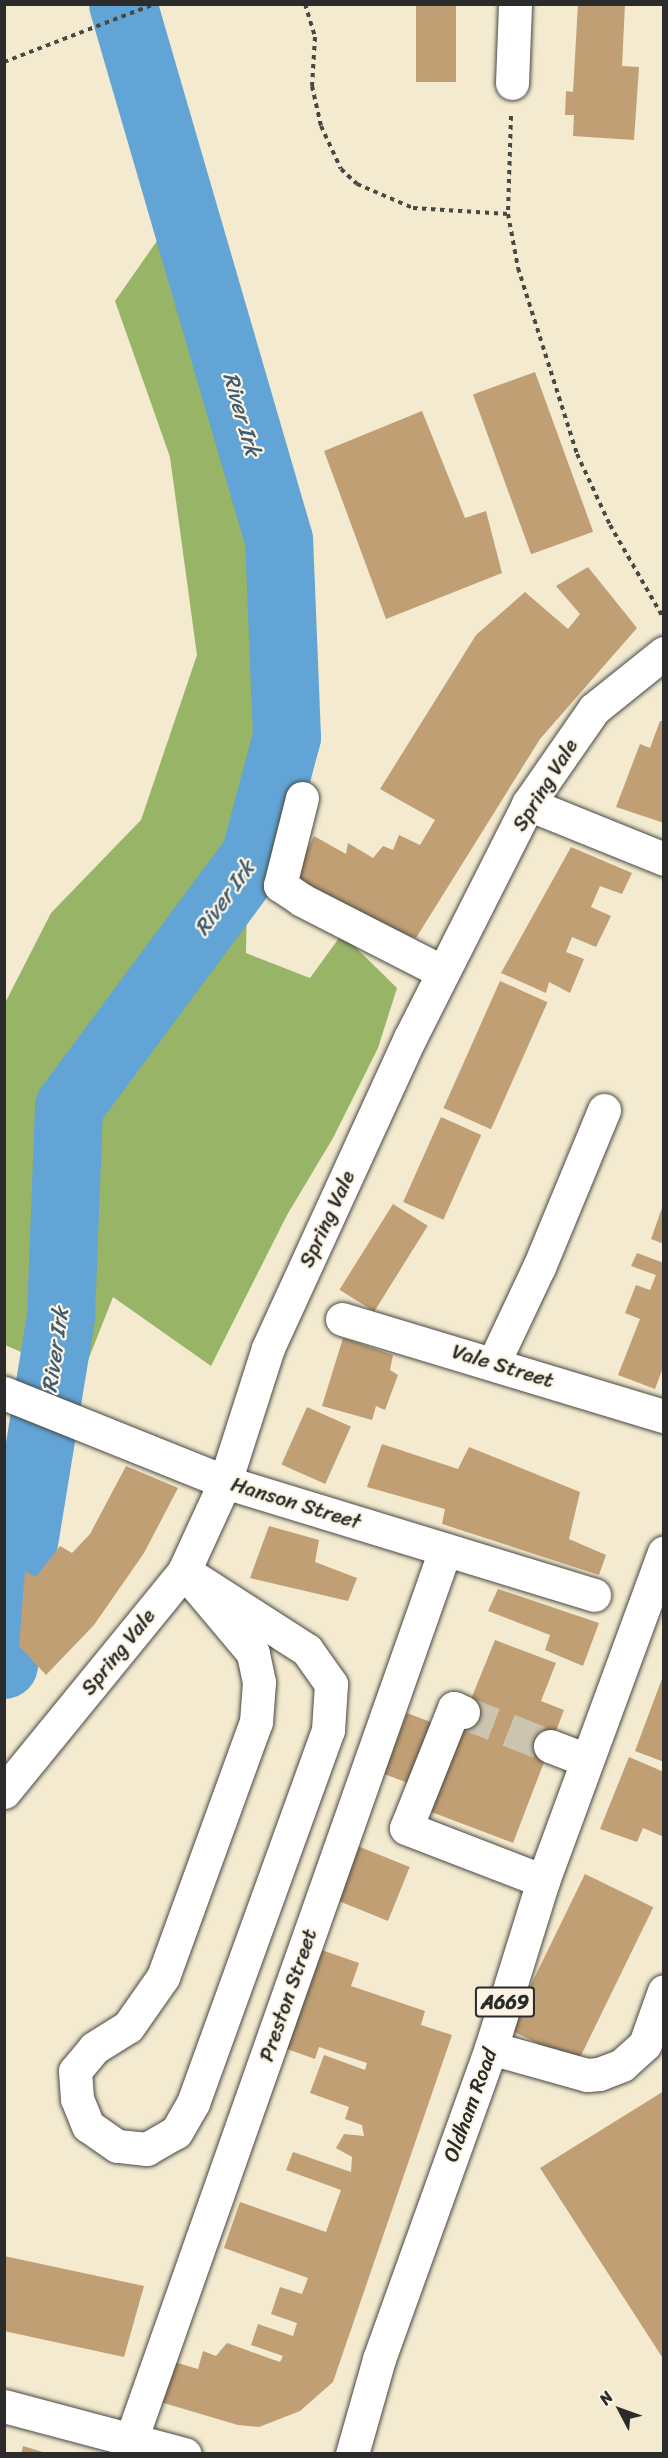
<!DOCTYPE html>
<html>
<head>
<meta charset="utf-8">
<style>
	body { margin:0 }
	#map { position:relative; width:668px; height:2458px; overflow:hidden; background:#f3eacf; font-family:Sriracha,sans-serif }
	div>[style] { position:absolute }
	.forest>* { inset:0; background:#98b466 }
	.river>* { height:68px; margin:-34px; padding:0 34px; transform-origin:34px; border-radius:34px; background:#61a4d5 }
	.building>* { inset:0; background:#c09f74; transform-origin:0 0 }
	.minor-tunnel>* { height:33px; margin-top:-16.5px; transform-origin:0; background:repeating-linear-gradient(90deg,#cbc4ae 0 33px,transparent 0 49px) }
	.path>* { height:4px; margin-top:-2px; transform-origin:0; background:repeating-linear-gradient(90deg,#494844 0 4.5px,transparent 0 9px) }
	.roads { filter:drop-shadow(0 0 2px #494844) drop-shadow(0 0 2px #494844) }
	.minor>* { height:33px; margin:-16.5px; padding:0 16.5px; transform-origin:16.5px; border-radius:16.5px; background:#fff }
	.major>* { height:33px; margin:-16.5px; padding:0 16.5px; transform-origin:16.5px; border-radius:16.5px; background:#fff }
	span { translate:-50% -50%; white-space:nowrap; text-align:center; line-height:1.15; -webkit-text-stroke:4.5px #fcf5e5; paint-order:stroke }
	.shield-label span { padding:2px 4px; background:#fcf5e5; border:2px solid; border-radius:4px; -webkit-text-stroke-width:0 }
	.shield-label { font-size:20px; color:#2b2b2b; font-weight:700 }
	.street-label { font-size:21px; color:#2b2b2b }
	.water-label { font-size:22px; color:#415b6f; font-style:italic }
	.frame { position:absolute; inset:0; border:6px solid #2b2b2b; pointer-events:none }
	.north { position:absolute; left:590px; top:2380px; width:60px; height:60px; -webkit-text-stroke:4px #fcf5e5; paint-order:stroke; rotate:311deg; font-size:16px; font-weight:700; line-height:24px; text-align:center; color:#2b2b2b }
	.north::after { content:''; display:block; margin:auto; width:21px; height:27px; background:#2b2b2b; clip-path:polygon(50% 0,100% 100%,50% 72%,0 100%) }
</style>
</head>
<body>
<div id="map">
	<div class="forest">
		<i style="clip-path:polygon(166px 228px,226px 419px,297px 571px,302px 722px,247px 897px,246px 953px,310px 978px,342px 934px,397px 988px,378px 1048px,333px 1138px,287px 1215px,211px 1366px,113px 1297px,81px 1378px,5px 1345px,4px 1005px,51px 913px,141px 820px,197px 655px,170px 457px,115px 301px)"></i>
	</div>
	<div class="river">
		<i style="left:4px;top:1665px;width:354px;rotate:-80.7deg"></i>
		<i style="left:61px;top:1316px;width:209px;rotate:-87.8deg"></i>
		<i style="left:69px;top:1107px;width:312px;rotate:-53.4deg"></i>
		<i style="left:255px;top:857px;width:124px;rotate:-75.1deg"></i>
		<i style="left:287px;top:737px;width:197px;rotate:-92.3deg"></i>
		<i style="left:279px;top:540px;width:558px;rotate:-106.23deg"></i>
	</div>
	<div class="building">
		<i style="left:416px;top:4px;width:40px;height:78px"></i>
		<i style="clip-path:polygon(578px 4px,625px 4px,622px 66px,639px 67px,634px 140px,573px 136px,574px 115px,565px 115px,566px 91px,573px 92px)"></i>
		<i style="left:535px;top:372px;width:170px;height:66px;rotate:70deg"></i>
		<i style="clip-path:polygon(422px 411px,465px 518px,486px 511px,502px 573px,386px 619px,324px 451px)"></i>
		<i style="clip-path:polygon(588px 567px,637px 628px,540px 739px,416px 938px,322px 904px,292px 881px,314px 836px,346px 854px,348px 843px,373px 858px,383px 846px,393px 850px,399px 835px,420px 845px,435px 820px,380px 789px,476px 635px,525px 592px,568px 629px,580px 614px,556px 586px)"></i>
		<i style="clip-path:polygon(660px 721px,664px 721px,664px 823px,616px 807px,640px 744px,650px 748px)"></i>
		<i style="clip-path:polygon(571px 847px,632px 873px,622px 894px,600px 886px,591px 907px,611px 916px,596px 947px,572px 937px,566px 952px,584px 959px,570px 993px,549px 982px,546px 993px,501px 973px)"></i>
		<i style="left:500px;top:981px;width:52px;height:139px;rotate:24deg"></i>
		<i style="left:441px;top:1117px;width:44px;height:93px;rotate:24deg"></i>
		<i style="left:393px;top:1204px;width:41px;height:101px;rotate:32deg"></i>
		<i style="clip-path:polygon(663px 1205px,664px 1205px,664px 1244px,651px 1239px)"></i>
		<i style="clip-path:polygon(637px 1253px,664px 1263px,664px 1365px,655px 1389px,618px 1375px,640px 1319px,625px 1313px,636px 1285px,650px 1290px,656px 1275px,631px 1266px)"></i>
		<i style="clip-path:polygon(343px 1338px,393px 1355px,390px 1370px,398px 1375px,385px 1410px,376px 1406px,372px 1420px,322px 1406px)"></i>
		<i style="left:307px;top:1407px;width:48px;height:63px;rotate:24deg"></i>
		<i style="clip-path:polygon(382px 1444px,458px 1469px,469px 1447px,580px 1492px,569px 1539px,606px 1555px,599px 1575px,442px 1524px,445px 1509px,367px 1487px)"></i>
		<i style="clip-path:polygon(126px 1466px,178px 1488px,144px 1553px,94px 1625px,46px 1675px,19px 1646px,25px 1571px,36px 1577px,60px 1546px,72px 1553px,90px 1534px)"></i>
		<i style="clip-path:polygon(269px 1526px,319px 1540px,315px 1562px,357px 1578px,348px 1601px,250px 1578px)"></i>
		<i style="clip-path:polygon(498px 1589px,599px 1623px,583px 1666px,545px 1650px,550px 1635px,488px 1611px)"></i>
		<i style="clip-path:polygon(495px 1640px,556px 1663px,541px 1701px,564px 1710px,513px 1843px,426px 1810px)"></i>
		<i style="clip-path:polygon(663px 1676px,664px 1676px,664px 1762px,635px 1751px)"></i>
		<i style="left:407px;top:1713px;width:31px;height:65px;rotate:21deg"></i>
		<i style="clip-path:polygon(629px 1757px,664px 1772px,664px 1837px,643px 1828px,637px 1842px,600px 1829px)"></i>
		<i style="left:355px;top:1845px;width:59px;height:58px;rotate:22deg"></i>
		<i style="left:585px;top:1874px;width:76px;height:173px;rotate:26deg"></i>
		<i style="clip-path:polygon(310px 1946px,359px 1963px,351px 1986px,425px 2011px,421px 2025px,452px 2035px,333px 2382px,300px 2411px,259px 2427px,238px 2425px,157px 2401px,171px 2361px,198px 2369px,203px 2351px,216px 2356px,227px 2343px,280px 2362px,283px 2356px,251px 2345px,258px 2324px,293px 2336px,297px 2323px,271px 2314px,280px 2287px,302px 2294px,308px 2278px,224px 2248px,240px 2202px,326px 2232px,341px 2190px,286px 2170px,293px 2152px,351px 2172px,352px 2157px,336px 2148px,344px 2134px,364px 2136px,362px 2125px,345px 2119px,349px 2107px,310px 2093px,324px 2055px,365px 2070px,367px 2063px,319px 2047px,315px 2059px,276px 2045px)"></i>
		<i style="clip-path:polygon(664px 2091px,664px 2360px,540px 2168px)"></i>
		<i style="clip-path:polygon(4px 2256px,144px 2286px,124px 2357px,4px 2331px)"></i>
		<i style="clip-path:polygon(23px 2446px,46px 2453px,46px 2454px,21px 2454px)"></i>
	</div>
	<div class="minor-tunnel">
		<i style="left:463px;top:1712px;width:93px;rotate:21.3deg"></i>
	</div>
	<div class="path">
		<i style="left:305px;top:4px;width:34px;rotate:73deg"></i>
		<i style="left:315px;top:37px;width:49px;rotate:93.5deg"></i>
		<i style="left:312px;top:86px;width:41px;rotate:77.3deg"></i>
		<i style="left:321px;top:126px;width:47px;rotate:65.1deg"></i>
		<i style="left:341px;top:169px;width:22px;rotate:43deg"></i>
		<i style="left:357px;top:184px;width:61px;rotate:23.2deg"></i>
		<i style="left:413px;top:208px;width:95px;rotate:3.6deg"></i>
		<i style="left:4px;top:62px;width:161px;rotate:-21.1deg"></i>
		<i style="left:511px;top:116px;width:98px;rotate:91.8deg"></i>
		<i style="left:508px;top:214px;width:55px;rotate:79.5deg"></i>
		<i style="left:518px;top:268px;width:195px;rotate:72.4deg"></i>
		<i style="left:577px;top:454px;width:78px;rotate:65.1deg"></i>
		<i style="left:610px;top:525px;width:106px;rotate:60.1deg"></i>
	</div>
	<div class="roads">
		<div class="minor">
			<i style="left:512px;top:83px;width:79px;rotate:-87.8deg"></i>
			<i style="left:302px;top:798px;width:90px;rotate:104.2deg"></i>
			<i style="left:280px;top:885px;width:27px;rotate:34deg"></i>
			<i style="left:302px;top:900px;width:158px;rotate:27.1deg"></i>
			<i style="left:528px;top:804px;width:147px;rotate:22deg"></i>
			<i style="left:342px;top:1319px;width:336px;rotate:16.8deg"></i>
			<i style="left:494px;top:1362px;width:105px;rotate:-64.7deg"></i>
			<i style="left:539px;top:1267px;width:170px;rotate:-67.5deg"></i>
			<i style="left:4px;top:1393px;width:238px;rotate:21.9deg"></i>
			<i style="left:225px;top:1482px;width:386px;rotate:17deg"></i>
			<i style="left:184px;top:1571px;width:146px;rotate:32.7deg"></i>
			<i style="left:307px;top:1650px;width:42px;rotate:54.8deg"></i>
			<i style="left:331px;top:1684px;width:46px;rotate:93.7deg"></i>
			<i style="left:328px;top:1730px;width:397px;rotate:109.9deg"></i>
			<i style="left:193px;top:2103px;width:34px;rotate:120deg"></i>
			<i style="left:176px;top:2132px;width:34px;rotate:150deg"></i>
			<i style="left:147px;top:2149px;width:30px;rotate:-174deg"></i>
			<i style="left:117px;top:2146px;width:35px;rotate:-145deg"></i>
			<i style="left:88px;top:2126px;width:29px;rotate:-112deg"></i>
			<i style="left:77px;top:2099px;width:28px;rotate:-94deg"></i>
			<i style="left:75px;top:2071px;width:30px;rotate:-50deg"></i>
			<i style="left:94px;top:2048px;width:40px;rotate:-32deg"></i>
			<i style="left:128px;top:2027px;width:61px;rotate:-55deg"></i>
			<i style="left:163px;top:1977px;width:271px;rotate:-70deg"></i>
			<i style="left:256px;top:1722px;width:40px;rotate:-85.7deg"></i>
			<i style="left:259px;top:1682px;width:30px;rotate:-102deg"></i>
			<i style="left:253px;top:1653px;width:107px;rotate:-130.1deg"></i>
			<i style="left:463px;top:1712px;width:10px;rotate:-156deg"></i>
			<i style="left:454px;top:1708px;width:129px;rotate:111.8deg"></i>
			<i style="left:406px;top:1828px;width:147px;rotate:21.1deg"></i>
			<i style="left:550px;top:1746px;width:39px;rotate:21deg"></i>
			<i style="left:4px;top:1792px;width:285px;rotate:-50.8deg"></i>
			<i style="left:184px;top:1571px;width:98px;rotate:-65.3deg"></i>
			<i style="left:225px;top:1482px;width:141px;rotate:-72.2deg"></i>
			<i style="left:268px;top:1348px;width:341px;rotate:-65.4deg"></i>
			<i style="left:410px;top:1038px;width:262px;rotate:-63.2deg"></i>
			<i style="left:528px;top:804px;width:116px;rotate:-55.2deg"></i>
			<i style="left:594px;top:709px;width:90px;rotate:-38.7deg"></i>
			<i style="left:491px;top:2048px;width:100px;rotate:15.7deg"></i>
			<i style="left:587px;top:2075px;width:12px;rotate:-5deg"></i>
			<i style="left:599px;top:2074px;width:25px;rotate:-21deg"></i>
			<i style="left:622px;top:2065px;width:31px;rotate:-42deg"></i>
			<i style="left:645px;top:2044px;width:56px;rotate:-70.3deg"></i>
			<i style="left:126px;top:2454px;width:959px;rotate:-70.56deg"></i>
		</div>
		<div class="major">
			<i style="left:4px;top:2406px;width:187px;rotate:14.9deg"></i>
			<i style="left:352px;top:2454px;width:99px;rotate:-74.1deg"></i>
			<i style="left:379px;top:2359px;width:331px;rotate:-70.2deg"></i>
			<i style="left:491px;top:2048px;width:175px;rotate:-72.7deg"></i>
			<i style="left:543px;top:1881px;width:350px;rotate:-69.8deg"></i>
		</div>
	</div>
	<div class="shield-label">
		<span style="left:505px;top:2002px">A669</span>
	</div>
	<div class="street-label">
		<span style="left:545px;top:785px;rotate:-58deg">Spring Vale</span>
		<span style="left:327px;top:1219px;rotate:-65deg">Spring Vale</span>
		<span style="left:503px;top:1366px;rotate:17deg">Vale Street</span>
		<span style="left:296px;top:1503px;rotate:17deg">Hanson Street</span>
		<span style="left:118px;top:1652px;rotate:-51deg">Spring Vale</span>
		<span style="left:288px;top:1995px;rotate:-71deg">Preston Street</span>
		<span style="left:470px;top:2105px;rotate:-70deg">Oldham Road</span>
	</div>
	<div class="water-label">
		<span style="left:242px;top:414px;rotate:74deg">River Irk</span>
		<span style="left:224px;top:898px;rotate:-54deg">River Irk</span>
		<span style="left:55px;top:1350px;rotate:-82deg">River Irk</span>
	</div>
	<div class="frame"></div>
	<div class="north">N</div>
</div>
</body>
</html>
